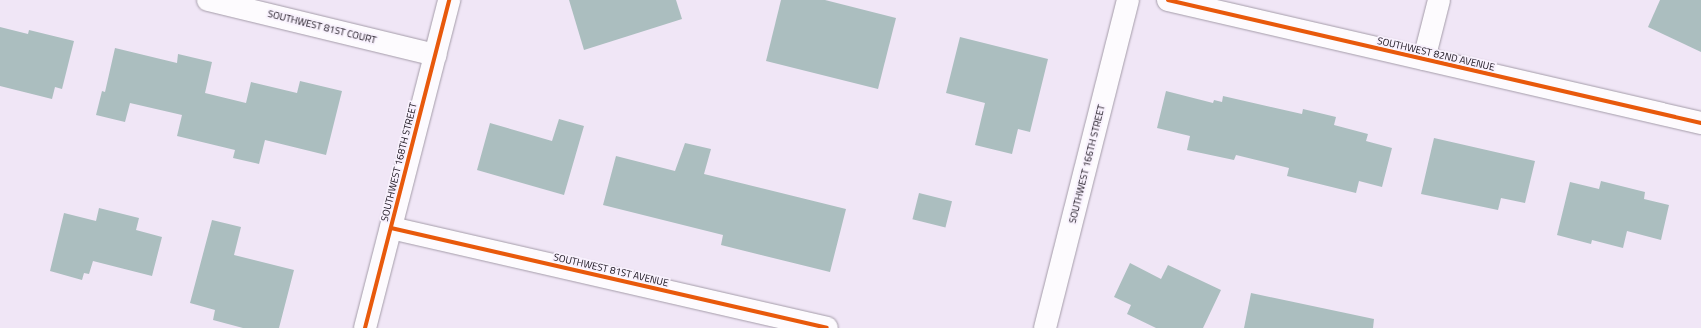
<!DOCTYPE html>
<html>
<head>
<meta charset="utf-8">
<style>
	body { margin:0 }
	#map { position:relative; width:1701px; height:328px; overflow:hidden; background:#f0e6f6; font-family:"Titillium Web",sans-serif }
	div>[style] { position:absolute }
	.building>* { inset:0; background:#abbebf; transform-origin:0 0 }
	.roads { filter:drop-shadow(0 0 1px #a49ca9) drop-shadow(0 0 1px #a49ca9) }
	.minor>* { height:22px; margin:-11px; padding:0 11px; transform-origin:11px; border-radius:11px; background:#fdfbfe }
	.tertiary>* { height:22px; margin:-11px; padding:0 11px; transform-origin:11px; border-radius:11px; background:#fdfbfe }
	.cycleway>* { height:4px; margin:-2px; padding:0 2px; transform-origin:2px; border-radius:2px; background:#e8590c }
	span { translate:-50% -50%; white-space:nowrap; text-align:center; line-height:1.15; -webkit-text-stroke:3.5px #f8f1fd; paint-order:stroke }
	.street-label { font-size:10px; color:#150f19 }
</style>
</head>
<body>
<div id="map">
	<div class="building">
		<i style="clip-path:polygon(569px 0,676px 0,682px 19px,584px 50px)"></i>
		<i style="clip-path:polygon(781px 0,825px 0,896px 18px,878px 89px,766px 61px)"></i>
		<i style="clip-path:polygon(1660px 0,1701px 0,1701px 52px,1648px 27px)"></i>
		<i style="clip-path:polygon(0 27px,28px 34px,29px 30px,74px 41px,62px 89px,55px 87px,52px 99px,0 86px)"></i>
		<i style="clip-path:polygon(960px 37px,1048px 59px,1030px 132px,1018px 129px,1012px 154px,975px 145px,985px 103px,946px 93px)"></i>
		<i style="clip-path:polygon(115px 48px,177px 63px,178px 54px,212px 62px,205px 93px,246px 103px,251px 82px,297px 93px,300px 81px,342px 91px,326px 155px,265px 140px,259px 164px,233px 158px,235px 150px,177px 136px,182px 115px,130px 103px,125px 122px,96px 115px,102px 91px,105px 92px)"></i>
		<i style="clip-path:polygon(1166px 91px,1213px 103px,1214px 100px,1222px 102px,1223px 96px,1302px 114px,1303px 109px,1336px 117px,1334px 125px,1368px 134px,1366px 141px,1392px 148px,1382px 187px,1359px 181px,1356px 193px,1287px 176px,1289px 168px,1236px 155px,1234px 160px,1187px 150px,1190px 136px,1157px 128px)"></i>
		<i style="clip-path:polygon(559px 119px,584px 126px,564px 195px,477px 170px,490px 123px,552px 141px)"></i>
		<i style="clip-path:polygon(1434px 138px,1535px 161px,1525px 203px,1501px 198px,1498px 210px,1421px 194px)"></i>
		<i style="clip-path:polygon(685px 143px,711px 149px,704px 174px,846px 209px,830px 272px,721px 245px,723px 235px,603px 205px,616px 156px,675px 171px)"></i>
		<i style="clip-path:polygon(1601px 181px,1645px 192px,1644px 199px,1669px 205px,1661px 240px,1627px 231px,1623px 248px,1592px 240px,1591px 244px,1557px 235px,1570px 182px,1599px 189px)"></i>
		<i style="left:919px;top:193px;width:34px;height:27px;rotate:14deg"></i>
		<i style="clip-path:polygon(99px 208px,139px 218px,136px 230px,162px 237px,152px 276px,93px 261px,89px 274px,84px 273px,82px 280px,50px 271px,64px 213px,96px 221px)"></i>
		<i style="clip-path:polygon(212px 220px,241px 227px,234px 255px,294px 270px,279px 328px,243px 328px,213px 320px,215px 310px,190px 303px)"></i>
		<i style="clip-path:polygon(1130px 263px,1161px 279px,1168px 265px,1221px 290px,1203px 328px,1156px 328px,1127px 314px,1131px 305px,1114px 297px)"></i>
		<i style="clip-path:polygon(1251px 293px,1374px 319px,1373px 328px,1244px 328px)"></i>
	</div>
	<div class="roads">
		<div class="minor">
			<i style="left:208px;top:0;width:234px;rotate:13.6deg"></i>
			<i style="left:1424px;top:59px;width:61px;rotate:-75.7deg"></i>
			<i style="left:391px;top:228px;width:447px;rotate:12.9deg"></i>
			<i style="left:1045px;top:328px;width:338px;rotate:-75.8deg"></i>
		</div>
		<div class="tertiary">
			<i style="left:1168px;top:0;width:547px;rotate:12.99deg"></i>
			<i style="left:365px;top:328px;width:339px;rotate:-75.6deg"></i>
		</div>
	</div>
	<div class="cycleway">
		<i style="left:1168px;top:0;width:547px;rotate:12.99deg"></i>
		<i style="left:391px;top:228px;width:447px;rotate:12.9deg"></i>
		<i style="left:365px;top:328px;width:339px;rotate:-75.6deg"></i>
	</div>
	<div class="street-label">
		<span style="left:322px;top:27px;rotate:14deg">SOUTHWEST 81ST COURT</span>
		<span style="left:1436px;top:54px;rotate:13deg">SOUTHWEST 82ND AVENUE</span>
		<span style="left:399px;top:162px;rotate:-76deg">SOUTHWEST 168TH STREET</span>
		<span style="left:1087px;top:164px;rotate:-76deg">SOUTHWEST 166TH STREET</span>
		<span style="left:611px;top:270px;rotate:13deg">SOUTHWEST 81ST AVENUE</span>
	</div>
</div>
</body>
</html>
